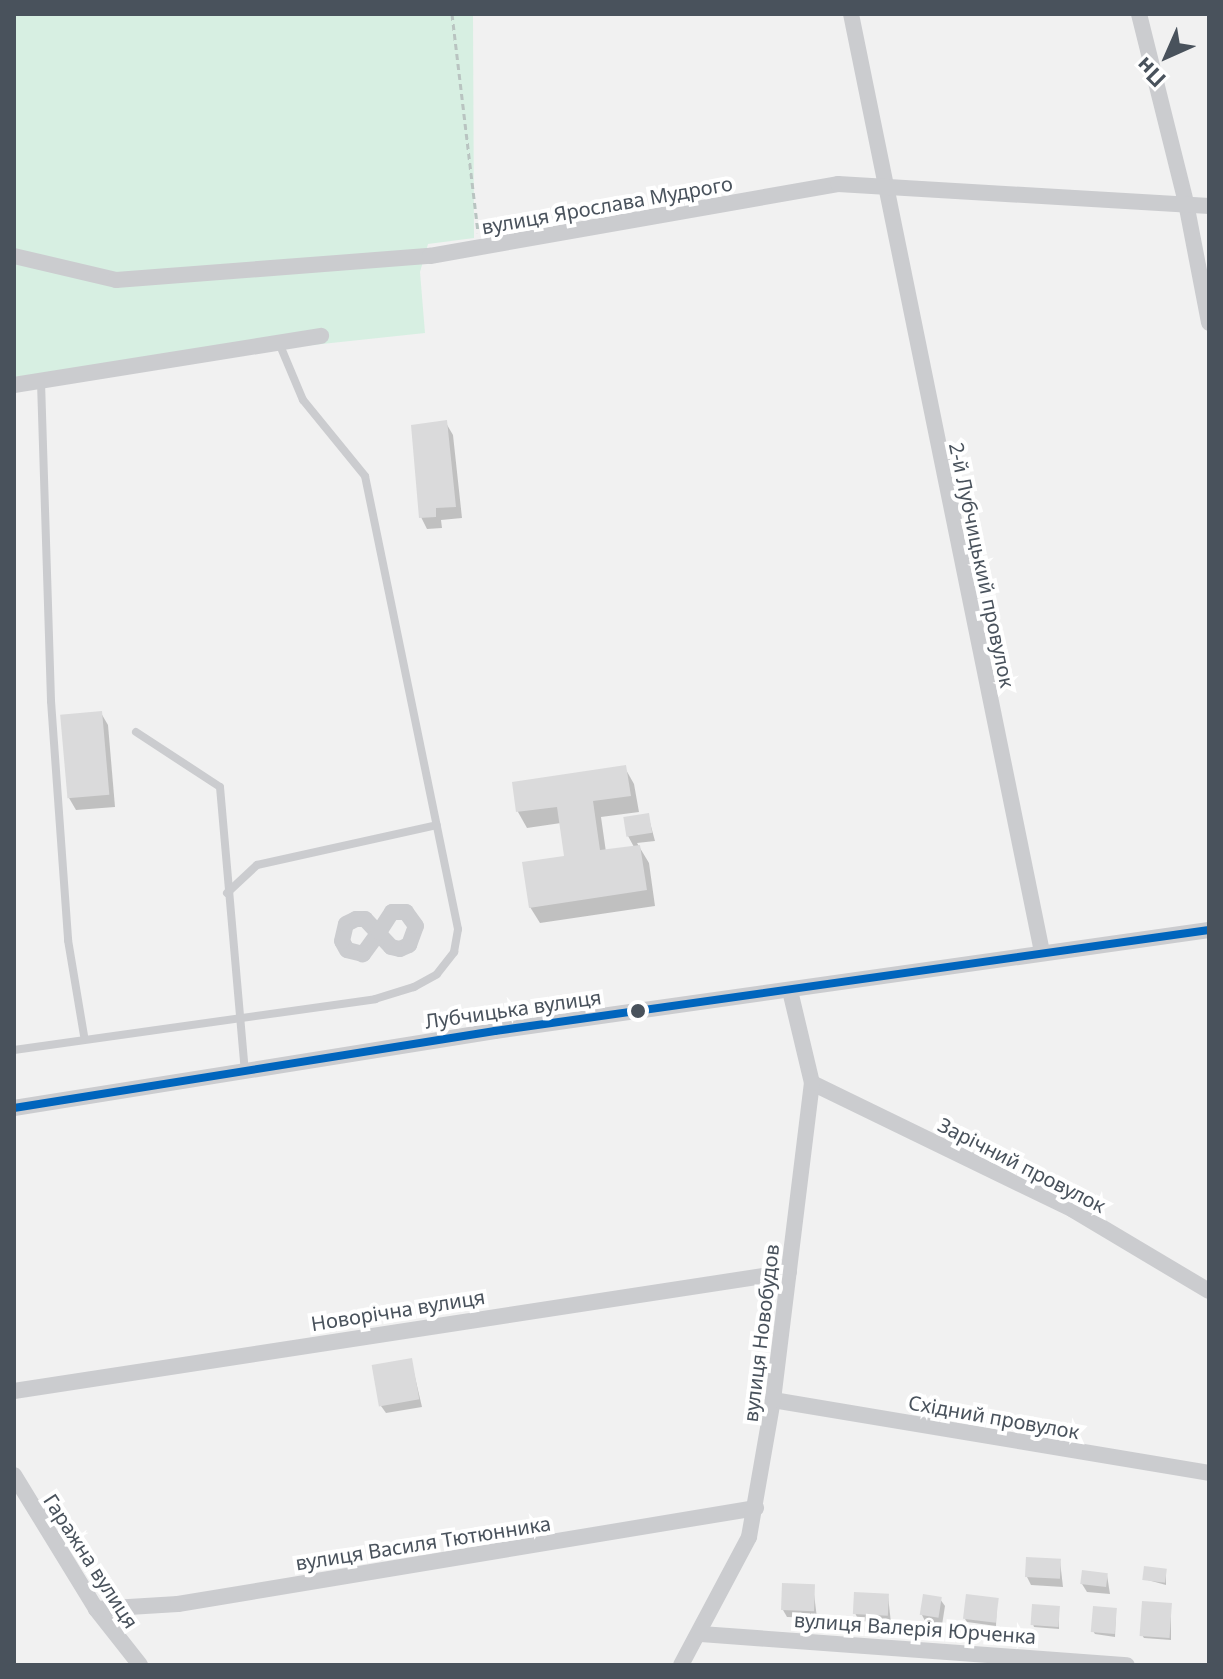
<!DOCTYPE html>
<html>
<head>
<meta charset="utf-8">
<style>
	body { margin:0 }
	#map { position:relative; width:1223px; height:1679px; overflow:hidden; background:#f1f1f1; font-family:"Noto Sans",sans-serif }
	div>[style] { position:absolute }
	.green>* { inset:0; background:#d7efe2 }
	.shadow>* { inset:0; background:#0003 }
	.building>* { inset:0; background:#dadadb; transform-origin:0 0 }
	.path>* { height:3px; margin-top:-1.5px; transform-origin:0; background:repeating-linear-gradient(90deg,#b9c4c1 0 6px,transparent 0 10px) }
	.service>* { height:8px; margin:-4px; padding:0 4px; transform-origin:4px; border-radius:4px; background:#cbcccf }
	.minor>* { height:16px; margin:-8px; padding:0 8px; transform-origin:8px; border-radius:8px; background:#cbcccf }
	.bus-1>* { height:8px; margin:-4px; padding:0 4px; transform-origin:4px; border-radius:4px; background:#0065bd }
	.dots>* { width:22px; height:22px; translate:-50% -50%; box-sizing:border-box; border:4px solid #fff; border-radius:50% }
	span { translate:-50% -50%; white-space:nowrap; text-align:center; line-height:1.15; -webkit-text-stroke:8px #fff; paint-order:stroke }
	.street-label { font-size:20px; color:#49525c }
	.frame { position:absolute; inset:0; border:16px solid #49525c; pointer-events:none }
	.north { position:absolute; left:1127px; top:16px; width:80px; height:80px; -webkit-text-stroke:6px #fff; paint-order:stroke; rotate:225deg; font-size:22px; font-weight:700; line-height:32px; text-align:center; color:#49525c }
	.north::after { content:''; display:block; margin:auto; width:28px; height:36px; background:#49525c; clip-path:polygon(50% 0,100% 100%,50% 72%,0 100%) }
</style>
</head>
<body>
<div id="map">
	<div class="green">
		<i style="clip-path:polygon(14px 14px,473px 14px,474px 238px,428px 244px,420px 272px,425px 333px,14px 377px)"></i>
	</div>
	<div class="shadow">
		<i style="clip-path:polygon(446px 423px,453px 435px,462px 518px,441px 520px,442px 528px,427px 529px,421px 517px)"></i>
		<i style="clip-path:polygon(101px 713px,108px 725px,115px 807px,76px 810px,69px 798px)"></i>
		<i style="clip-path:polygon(625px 768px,634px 784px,639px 812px,601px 817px,606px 852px,634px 847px,628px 836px,648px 815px,655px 841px,637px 843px,649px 863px,655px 906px,540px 923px,530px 907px,566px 857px,561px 823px,527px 828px,518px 812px,514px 784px)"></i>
		<i style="clip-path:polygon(411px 1360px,422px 1407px,386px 1413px,381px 1406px)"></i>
		<i style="clip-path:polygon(1060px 1561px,1063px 1587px,1031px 1585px,1027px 1577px)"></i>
		<i style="clip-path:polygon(1166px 1571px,1166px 1585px,1144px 1579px)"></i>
		<i style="clip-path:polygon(1107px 1575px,1110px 1594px,1087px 1592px,1082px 1584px)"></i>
		<i style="clip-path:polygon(813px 1586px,817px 1618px,787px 1617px,783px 1610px)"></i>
		<i style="clip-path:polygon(888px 1596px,891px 1623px,859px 1621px,855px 1613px)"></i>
		<i style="clip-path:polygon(940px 1599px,945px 1606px,942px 1625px,926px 1623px,922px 1615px)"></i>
		<i style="clip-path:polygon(997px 1600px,996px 1626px,967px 1622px,965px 1619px)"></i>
		<i style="clip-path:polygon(1171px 1605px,1171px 1640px,1144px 1638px,1142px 1635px)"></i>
		<i style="clip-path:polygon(1059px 1608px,1059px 1629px,1034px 1627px,1033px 1624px)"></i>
		<i style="clip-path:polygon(1116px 1610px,1115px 1637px,1095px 1634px,1093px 1631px)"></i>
	</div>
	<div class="building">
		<i style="clip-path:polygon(447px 420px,456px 507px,436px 508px,436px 517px,419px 518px,411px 425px)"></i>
		<i style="left:102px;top:711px;width:84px;height:42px;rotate:85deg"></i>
		<i style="clip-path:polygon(626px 765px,631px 796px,593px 801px,600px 850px,640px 845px,647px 890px,529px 908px,522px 862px,564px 856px,557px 807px,516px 812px,512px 782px)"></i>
		<i style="left:649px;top:813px;width:20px;height:26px;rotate:81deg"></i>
		<i style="left:412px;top:1358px;width:42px;height:41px;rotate:80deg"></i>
		<i style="left:1026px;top:1557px;width:35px;height:20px;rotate:3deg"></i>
		<i style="left:1144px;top:1566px;width:23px;height:14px;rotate:7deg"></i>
		<i style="left:1082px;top:1570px;width:26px;height:14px;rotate:7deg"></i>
		<i style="left:782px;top:1583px;width:33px;height:27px;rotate:2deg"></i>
		<i style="left:854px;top:1592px;width:35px;height:22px;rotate:3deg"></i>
		<i style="left:923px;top:1594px;width:19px;height:21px;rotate:9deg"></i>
		<i style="left:966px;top:1594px;width:33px;height:25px;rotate:7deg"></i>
		<i style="left:1142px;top:1601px;width:30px;height:35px;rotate:4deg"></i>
		<i style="left:1032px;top:1604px;width:28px;height:21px;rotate:4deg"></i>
		<i style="left:1093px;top:1606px;width:24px;height:26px;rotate:5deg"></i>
	</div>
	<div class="path">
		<i style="left:452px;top:14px;width:220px;rotate:83.2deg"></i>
	</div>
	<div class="service">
		<i style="left:41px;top:382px;width:319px;rotate:88.2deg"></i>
		<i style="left:51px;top:701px;width:240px;rotate:85.9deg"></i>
		<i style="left:68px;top:940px;width:97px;rotate:80.5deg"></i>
		<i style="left:136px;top:732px;width:100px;rotate:33.2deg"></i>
		<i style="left:220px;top:787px;width:284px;rotate:85deg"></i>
		<i style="left:227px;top:893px;width:41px;rotate:-43deg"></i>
		<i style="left:257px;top:865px;width:184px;rotate:-12.5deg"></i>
		<i style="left:14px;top:1050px;width:365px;rotate:-8deg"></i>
		<i style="left:375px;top:999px;width:41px;rotate:-17.1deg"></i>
		<i style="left:414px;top:987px;width:26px;rotate:-29deg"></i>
		<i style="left:437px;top:974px;width:28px;rotate:-52deg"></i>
		<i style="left:454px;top:952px;width:23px;rotate:-80deg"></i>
		<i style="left:458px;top:929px;width:462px;rotate:-101.6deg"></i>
		<i style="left:365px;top:476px;width:98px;rotate:-129.2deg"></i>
		<i style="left:303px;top:400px;width:62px;rotate:-112.8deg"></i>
	</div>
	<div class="minor">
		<i style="left:851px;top:14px;width:957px;rotate:78.49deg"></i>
		<i style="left:1139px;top:14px;width:195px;rotate:76deg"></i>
		<i style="left:1186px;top:203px;width:122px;rotate:79.1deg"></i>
		<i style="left:14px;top:256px;width:105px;rotate:13.2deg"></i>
		<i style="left:116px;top:280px;width:315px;rotate:-4.4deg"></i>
		<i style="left:430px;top:256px;width:414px;rotate:-10deg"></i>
		<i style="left:838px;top:184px;width:372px;rotate:3.4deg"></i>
		<i style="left:14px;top:385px;width:311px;rotate:-9.1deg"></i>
		<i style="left:377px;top:935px;width:24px;rotate:126deg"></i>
		<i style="left:363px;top:954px;width:16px;rotate:-166deg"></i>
		<i style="left:347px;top:950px;width:10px;rotate:-119deg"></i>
		<i style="left:342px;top:941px;width:17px;rotate:-77deg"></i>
		<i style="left:346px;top:924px;width:11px;rotate:-27deg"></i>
		<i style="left:356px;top:919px;width:9px"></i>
		<i style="left:365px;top:919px;width:38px;rotate:47deg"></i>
		<i style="left:391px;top:947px;width:9px;rotate:13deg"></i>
		<i style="left:400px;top:949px;width:10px;rotate:-24deg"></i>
		<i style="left:409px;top:945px;width:20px;rotate:-70deg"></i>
		<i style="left:416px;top:926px;width:17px;rotate:-126deg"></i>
		<i style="left:406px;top:912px;width:14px;rotate:180deg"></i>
		<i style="left:392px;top:912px;width:24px;rotate:123deg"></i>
		<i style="left:812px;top:1083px;width:290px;rotate:25.9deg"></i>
		<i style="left:1073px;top:1210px;width:158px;rotate:30.8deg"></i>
		<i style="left:14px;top:1108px;width:487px;rotate:-9.1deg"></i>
		<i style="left:495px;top:1031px;width:721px;rotate:-8.05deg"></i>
		<i style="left:14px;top:1391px;width:784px;rotate:-8.73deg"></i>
		<i style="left:773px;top:1400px;width:442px;rotate:9.5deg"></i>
		<i style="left:14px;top:1475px;width:157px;rotate:58.5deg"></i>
		<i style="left:96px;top:1609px;width:71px;rotate:51.8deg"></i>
		<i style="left:96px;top:1609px;width:82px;rotate:-3.5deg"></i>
		<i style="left:178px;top:1604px;width:586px;rotate:-9.43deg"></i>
		<i style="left:701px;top:1634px;width:427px;rotate:4.2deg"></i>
		<i style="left:681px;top:1665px;width:145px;rotate:-62deg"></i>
		<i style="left:749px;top:1537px;width:139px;rotate:-80.1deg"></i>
		<i style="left:773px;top:1400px;width:319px;rotate:-83deg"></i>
		<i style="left:812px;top:1083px;width:95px;rotate:-103.4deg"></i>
	</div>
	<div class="bus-1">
		<i style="left:14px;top:1108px;width:487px;rotate:-9.1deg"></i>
		<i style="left:495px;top:1031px;width:721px;rotate:-8.05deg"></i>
	</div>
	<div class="dots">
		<i style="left:638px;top:1011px;background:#49525c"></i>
	</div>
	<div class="street-label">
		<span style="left:607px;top:205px;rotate:-10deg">вулиця Ярослава Мудрого</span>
		<span style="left:982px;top:565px;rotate:78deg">2-й Лубчицький провулок</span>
		<span style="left:513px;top:1009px;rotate:-8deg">Лубчицька вулиця</span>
		<span style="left:1022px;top:1165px;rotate:27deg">Зарічний провулок</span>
		<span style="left:398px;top:1310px;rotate:-9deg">Новорічна вулиця</span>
		<span style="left:761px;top:1333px;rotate:-83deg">вулиця Новобудов</span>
		<span style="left:994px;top:1417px;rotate:10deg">Східний провулок</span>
		<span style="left:423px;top:1543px;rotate:-9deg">вулиця Василя Тютюнника</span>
		<span style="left:91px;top:1561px;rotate:57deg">Гаражна вулиця</span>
		<span style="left:915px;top:1628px;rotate:4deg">вулиця Валерія Юрченка</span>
	</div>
	<div class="frame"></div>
	<div class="north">Пн</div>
</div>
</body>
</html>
